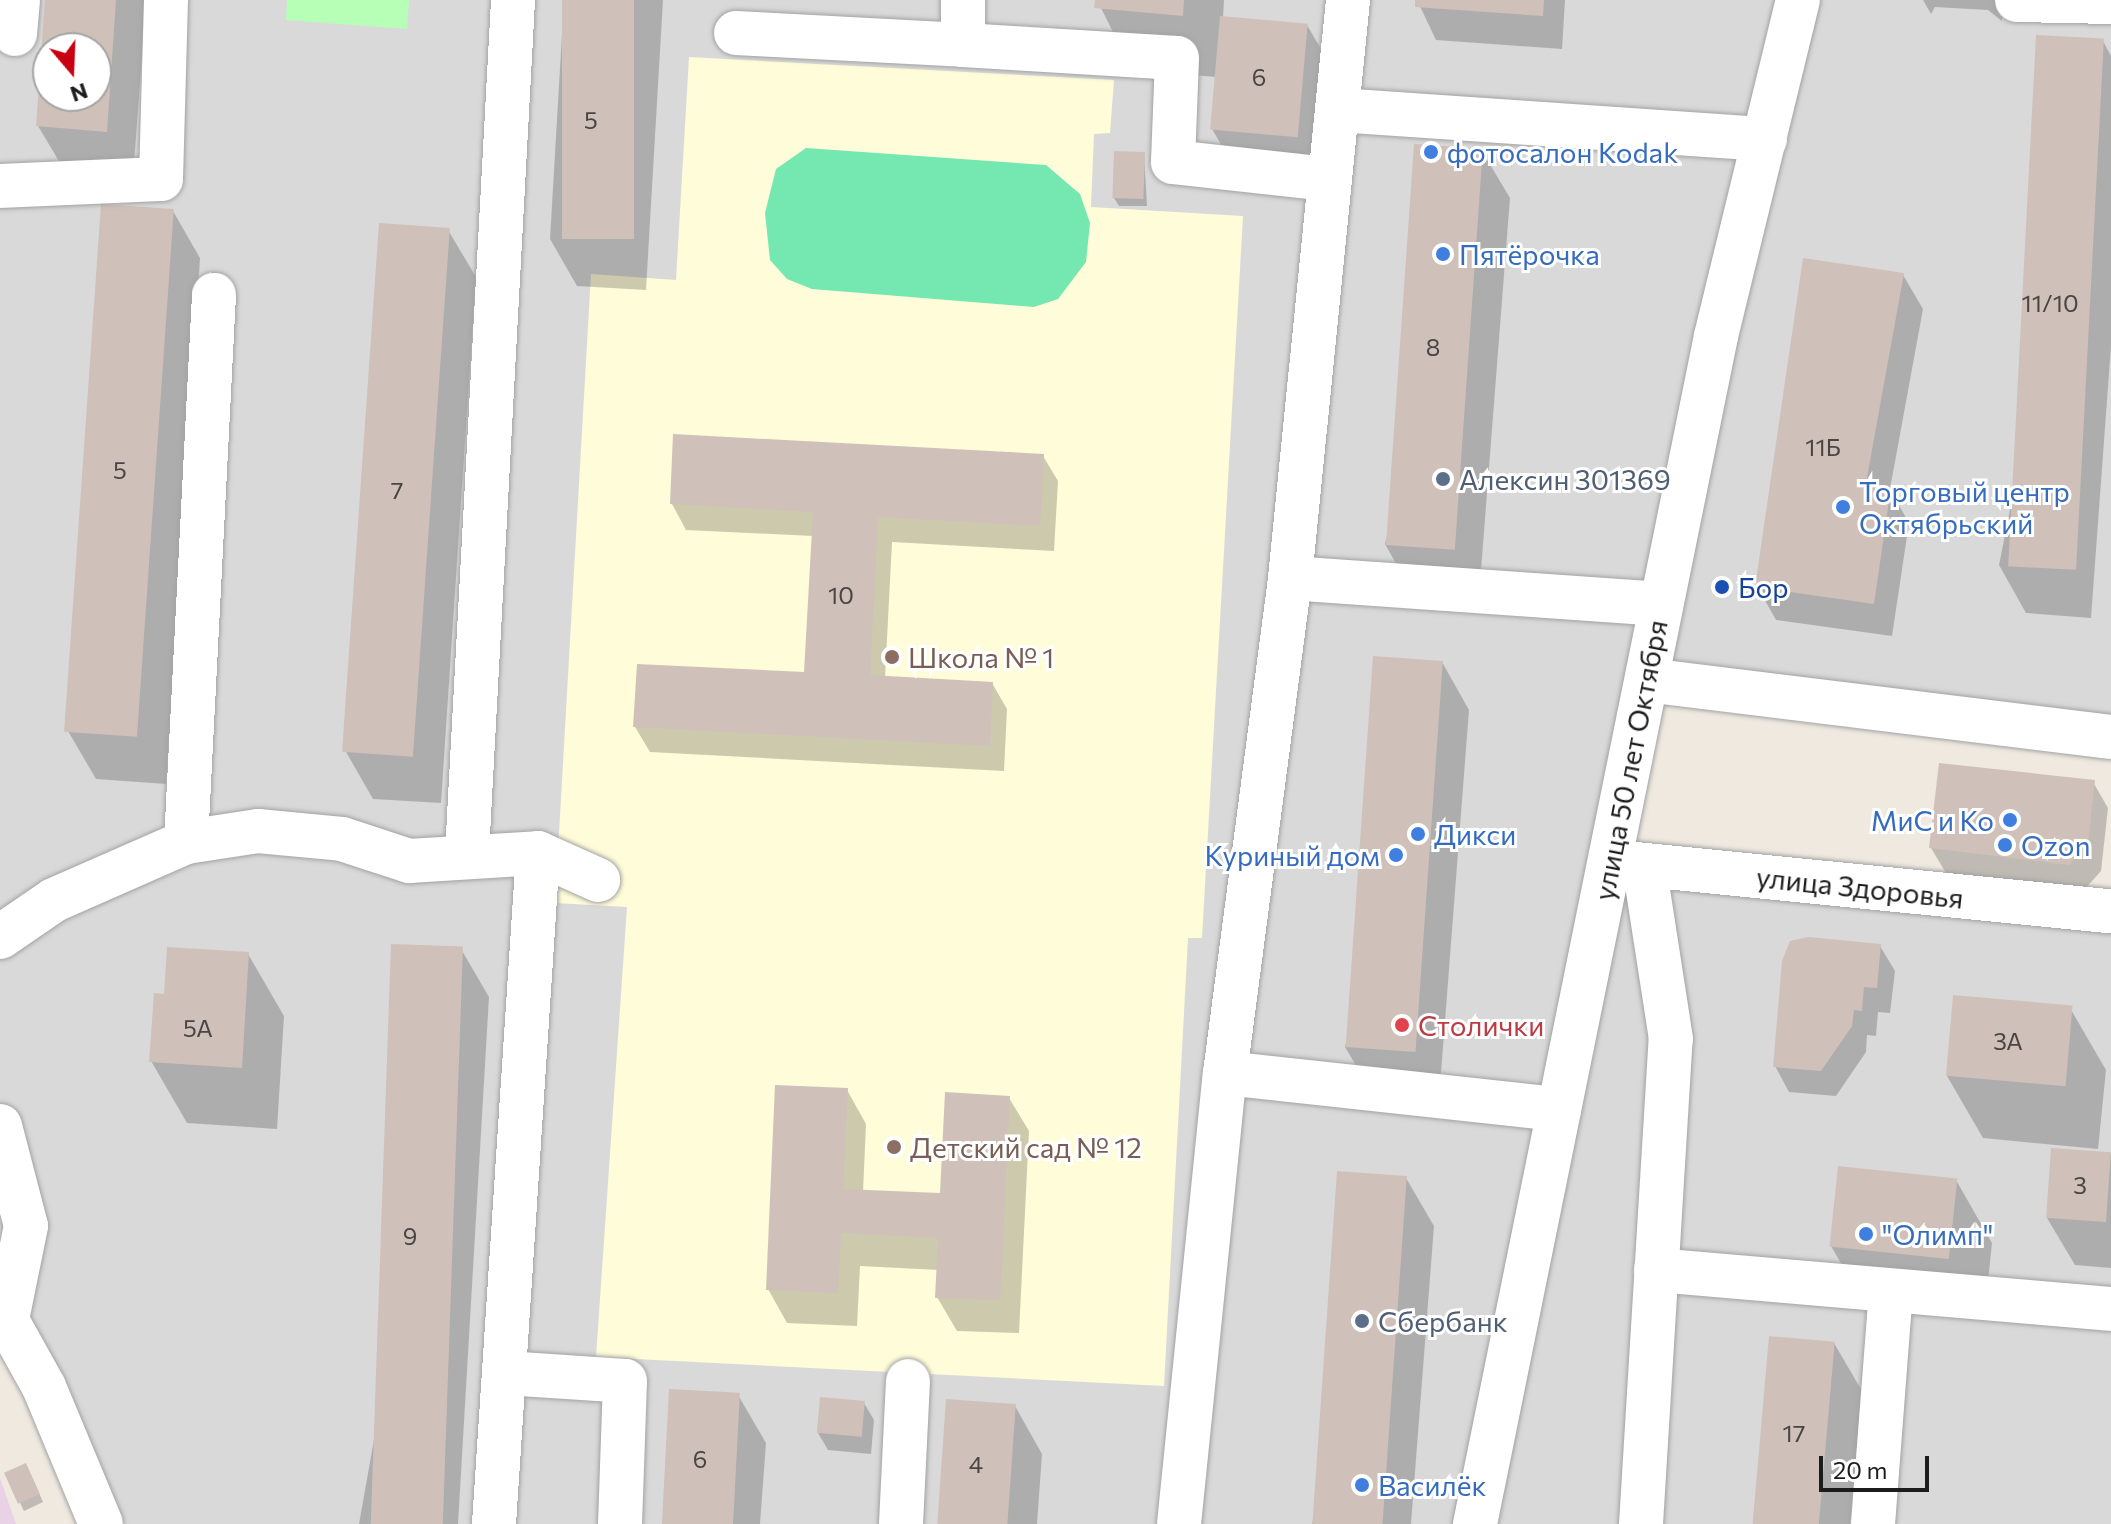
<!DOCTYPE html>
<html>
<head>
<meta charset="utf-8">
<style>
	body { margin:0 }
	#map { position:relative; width:2111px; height:1524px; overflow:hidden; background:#efe9e0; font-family:Commissioner,sans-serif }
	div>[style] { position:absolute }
	.residential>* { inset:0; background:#dad9d9 }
	.industrial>* { inset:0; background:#e9d1e6 }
	.education>* { inset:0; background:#fffcd9 }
	.park>* { inset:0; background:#b7ffb7 }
	.pitch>* { inset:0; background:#75e7b1 }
	.shadow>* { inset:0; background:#0003 }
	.building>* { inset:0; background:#cfc1b9; transform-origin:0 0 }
	.roads { filter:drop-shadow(0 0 2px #a3a3a3) drop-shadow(0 0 2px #a3a3a3) }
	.minor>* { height:44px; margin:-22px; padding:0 22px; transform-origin:22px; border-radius:22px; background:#fff }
	.dots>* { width:22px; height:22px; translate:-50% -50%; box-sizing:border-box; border:4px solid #fff; border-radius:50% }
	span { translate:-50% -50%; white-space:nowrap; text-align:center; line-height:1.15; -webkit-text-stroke:6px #fff; paint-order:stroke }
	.number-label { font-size:24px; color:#494543 }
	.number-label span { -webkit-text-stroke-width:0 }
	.shop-label { font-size:28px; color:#366cbe }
	.left { translate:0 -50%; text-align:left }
	.right { translate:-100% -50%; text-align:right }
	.service-label { font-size:28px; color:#4e5e75 }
	.transit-label { font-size:28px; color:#164399 }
	.education-label { font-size:28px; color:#785e54 }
	.street-label { font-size:28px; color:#1c1c1c }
	.health-label { font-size:28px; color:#be3a42 }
	.north { position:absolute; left:32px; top:32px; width:80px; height:80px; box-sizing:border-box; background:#fff; border:2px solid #a4a4a4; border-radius:50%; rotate:161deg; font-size:22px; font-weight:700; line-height:32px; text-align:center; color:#1c1c1c }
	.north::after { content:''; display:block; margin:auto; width:28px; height:36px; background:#c80011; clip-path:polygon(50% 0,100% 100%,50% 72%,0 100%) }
	.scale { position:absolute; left:1819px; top:1456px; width:110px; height:36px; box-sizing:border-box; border:4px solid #1c1c1c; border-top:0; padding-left:10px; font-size:24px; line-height:28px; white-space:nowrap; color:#1c1c1c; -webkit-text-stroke:6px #fff; paint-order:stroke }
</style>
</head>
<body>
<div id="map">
	<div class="residential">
		<i style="clip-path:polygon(evenodd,0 0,1779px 0,1455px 1524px,124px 1524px,63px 1377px,0 1268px,0 0,48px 48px,96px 48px,96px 96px,48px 96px,48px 48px)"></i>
		<i style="clip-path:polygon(1818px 0,2111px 0,2111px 724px,1667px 673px,1735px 341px)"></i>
		<i style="clip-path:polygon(1626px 877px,2111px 925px,2111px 1524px,1494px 1524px)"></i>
	</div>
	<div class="industrial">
		<i style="clip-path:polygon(0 1478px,16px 1524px,0 1524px)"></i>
	</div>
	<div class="education">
		<i style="clip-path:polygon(689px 57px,1114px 80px,1110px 133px,1094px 134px,1091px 207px,1243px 216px,1202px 938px,1188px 938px,1164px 1386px,596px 1357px,627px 907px,555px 903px,591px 274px,676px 280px)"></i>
	</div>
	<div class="park">
		<i style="clip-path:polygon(287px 0,409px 0,407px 29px,286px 20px)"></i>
	</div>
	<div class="pitch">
		<i style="clip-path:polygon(806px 148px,1046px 165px,1080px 194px,1090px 223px,1086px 262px,1058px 299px,1034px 307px,812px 289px,787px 279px,770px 260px,765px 213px,776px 169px)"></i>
	</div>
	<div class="shadow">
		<i style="clip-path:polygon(evenodd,47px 0,146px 0,133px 178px,66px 173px,38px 126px,47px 0,48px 48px,96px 48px,96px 96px,48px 96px,48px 48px)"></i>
		<i style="clip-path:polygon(564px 0,663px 0,646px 290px,577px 286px,550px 239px)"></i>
		<i style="clip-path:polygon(1097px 0,1224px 0,1223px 18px,1307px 25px,1343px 87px,1333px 199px,1248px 191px,1212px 129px,1216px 77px,1132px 70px)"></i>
		<i style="clip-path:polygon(1417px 0,1565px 0,1562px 49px,1436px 40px)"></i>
		<i style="clip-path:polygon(1923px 0,2003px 0,2002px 21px,1988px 10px,1935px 7px,1931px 14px)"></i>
		<i style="clip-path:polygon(2103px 41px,2111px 56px,2111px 346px,2091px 618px,2026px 613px,1999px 565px)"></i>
		<i style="clip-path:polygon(1482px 151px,1510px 198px,1479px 596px,1412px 592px,1385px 544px)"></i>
		<i style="clip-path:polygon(1144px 154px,1147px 206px,1119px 206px,1114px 198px)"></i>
		<i style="clip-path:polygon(173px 211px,200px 258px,166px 784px,96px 779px,68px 731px)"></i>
		<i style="clip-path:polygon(448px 230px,476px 277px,441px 803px,373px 799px,346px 752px)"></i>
		<i style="clip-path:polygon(1903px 275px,1923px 309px,1890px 489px,1909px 523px,1892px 636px,1776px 620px,1757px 586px)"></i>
		<i style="clip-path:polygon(1043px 456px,1058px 481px,1054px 551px,892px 542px,885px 678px,992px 683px,1007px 709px,1004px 771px,650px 752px,635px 727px,806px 674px,813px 536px,686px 530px,672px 504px)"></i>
		<i style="clip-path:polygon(1442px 662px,1469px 710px,1439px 1099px,1373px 1094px,1345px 1047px)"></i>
		<i style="clip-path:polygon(2093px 782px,2108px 808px,2101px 871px,2084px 890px,1946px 873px,1931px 848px)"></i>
		<i style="clip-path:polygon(1880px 946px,1895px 971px,1890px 1013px,1878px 1012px,1876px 1036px,1867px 1035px,1866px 1052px,1836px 1096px,1789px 1092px,1775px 1066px)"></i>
		<i style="clip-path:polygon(461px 949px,489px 997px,458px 1524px,359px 1524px)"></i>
		<i style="clip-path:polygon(248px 954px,284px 1016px,277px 1129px,187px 1123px,151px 1061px,166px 996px)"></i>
		<i style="clip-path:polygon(2070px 1008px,2106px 1070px,2098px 1149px,1983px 1138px,1947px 1076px)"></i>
		<i style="clip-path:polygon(847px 1090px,866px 1124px,863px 1192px,942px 1195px,1009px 1098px,1029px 1131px,1019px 1333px,957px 1331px,937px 1297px,939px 1270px,860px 1266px,857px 1326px,787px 1323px,768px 1289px)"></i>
		<i style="clip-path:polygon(2111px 1154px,2111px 1268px,2075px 1265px,2047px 1218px)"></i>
		<i style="clip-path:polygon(1406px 1178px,1434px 1226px,1411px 1524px,1312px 1524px)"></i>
		<i style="clip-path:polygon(1956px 1180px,1992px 1243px,1984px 1320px,1867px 1308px,1831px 1246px)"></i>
		<i style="clip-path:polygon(1834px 1343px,1862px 1391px,1850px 1524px,1755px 1524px)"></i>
		<i style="clip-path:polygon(738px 1395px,766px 1443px,760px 1524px,662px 1524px)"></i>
		<i style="clip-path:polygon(864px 1403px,874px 1420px,871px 1454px,828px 1450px,818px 1433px)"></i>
		<i style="clip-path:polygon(1015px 1406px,1042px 1454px,1037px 1524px,938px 1524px)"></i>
		<i style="clip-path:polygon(30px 1473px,43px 1502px,24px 1511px,6px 1474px)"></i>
	</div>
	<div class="building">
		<i style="clip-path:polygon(evenodd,45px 0,116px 0,107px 132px,36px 126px,45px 0,48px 48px,96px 48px,96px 96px,48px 96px,48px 48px)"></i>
		<i style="left:562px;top:0;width:72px;height:239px"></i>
		<i style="clip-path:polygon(1095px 0,1184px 0,1183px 16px,1094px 8px)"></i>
		<i style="clip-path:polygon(1415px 0,1544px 0,1543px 16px,1415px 7px)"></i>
		<i style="left:1220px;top:16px;width:88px;height:114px;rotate:5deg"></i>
		<i style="left:2036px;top:35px;width:68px;height:532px;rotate:3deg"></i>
		<i style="left:1414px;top:144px;width:69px;height:402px;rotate:4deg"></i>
		<i style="left:1114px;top:151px;width:31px;height:47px;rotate:2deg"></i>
		<i style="left:101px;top:204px;width:73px;height:529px;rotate:4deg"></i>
		<i style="left:379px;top:223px;width:71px;height:530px;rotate:4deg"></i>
		<i style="clip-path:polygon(1803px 258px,1904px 273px,1866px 483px,1891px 487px,1874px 604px,1755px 587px)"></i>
		<i style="clip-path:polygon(673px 434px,1044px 454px,1040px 526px,878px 517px,870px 675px,993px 682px,990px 746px,633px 727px,637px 664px,804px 672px,813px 512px,670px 504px)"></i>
		<i style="left:1373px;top:656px;width:70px;height:392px;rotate:4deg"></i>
		<i style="clip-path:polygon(1939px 763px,2095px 780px,2088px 844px,2069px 865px,1929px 848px)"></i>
		<i style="clip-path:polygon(1808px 937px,1881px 944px,1877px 988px,1864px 987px,1862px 1011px,1854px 1010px,1852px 1026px,1821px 1071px,1773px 1067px,1782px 961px,1790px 941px)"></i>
		<i style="left:391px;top:944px;width:72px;height:581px;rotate:2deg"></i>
		<i style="clip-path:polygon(167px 947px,249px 952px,242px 1068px,149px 1062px,154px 993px,164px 994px)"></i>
		<i style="left:1953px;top:995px;width:120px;height:81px;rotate:5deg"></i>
		<i style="clip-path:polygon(775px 1085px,848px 1088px,843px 1189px,940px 1193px,945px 1092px,1010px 1096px,1000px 1300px,935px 1298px,938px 1238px,841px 1233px,838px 1293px,766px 1290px)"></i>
		<i style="left:2051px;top:1148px;width:60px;height:70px;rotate:4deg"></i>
		<i style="left:1838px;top:1166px;width:120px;height:81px;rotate:6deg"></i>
		<i style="left:1337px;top:1171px;width:70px;height:354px;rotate:4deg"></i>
		<i style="left:1769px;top:1336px;width:66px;height:189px;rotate:5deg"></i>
		<i style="left:669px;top:1389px;width:71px;height:135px;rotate:3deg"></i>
		<i style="left:820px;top:1397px;width:45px;height:36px;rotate:5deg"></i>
		<i style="left:946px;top:1399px;width:70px;height:125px;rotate:4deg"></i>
		<i style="left:26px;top:1463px;width:34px;height:24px;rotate:66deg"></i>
	</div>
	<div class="roads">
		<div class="minor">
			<i style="left:963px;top:0;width:45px;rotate:90deg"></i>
			<i style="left:963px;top:45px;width:214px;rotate:3.5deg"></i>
			<i style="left:1177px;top:58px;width:104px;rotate:92.2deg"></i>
			<i style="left:1173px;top:162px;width:155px;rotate:6.3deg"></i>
			<i style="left:2017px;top:0;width:94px;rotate:1.2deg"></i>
			<i style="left:736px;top:33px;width:227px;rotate:3deg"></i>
			<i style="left:15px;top:34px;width:34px;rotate:-85deg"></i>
			<i style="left:1338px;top:110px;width:428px;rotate:3.9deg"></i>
			<i style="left:0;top:186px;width:161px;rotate:-2.5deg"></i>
			<i style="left:161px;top:179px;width:179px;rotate:-88.4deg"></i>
			<i style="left:1290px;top:578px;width:372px;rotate:4deg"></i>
			<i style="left:1647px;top:680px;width:467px;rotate:7deg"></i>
			<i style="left:186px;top:842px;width:548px;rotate:-87.07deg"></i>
			<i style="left:467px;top:853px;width:854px;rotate:-86.91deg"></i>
			<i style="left:1616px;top:862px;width:497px;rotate:5.7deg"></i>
			<i style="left:0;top:937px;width:65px;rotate:-34.4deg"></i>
			<i style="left:54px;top:900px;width:144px;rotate:-23.7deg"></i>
			<i style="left:186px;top:842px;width:73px;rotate:-8.7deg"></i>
			<i style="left:258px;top:831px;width:84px;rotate:5.4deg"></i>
			<i style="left:342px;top:839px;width:71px;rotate:18.2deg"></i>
			<i style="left:409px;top:861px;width:129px;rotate:-3.5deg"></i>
			<i style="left:538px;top:853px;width:66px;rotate:24.2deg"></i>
			<i style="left:1225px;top:1073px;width:336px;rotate:6.2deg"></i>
			<i style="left:0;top:1126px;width:103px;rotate:75.4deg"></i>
			<i style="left:26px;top:1226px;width:95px;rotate:101.5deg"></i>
			<i style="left:1656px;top:1270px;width:457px;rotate:4.9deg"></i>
			<i style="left:0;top:1308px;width:90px;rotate:60.9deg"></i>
			<i style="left:44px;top:1387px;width:148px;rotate:67.4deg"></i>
			<i style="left:505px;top:1373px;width:120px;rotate:3.8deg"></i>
			<i style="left:625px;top:1381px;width:143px;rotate:92deg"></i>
			<i style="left:494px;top:1524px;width:672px;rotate:-86.25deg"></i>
			<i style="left:901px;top:1524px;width:143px;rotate:-87.2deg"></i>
			<i style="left:1179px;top:1524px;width:453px;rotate:-84.2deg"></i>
			<i style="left:1225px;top:1073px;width:499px;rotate:-82.5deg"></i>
			<i style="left:1290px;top:578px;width:581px;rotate:-84.27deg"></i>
			<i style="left:1475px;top:1524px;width:1212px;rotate:-78.53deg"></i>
			<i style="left:1716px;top:336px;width:346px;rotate:-76.3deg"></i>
			<i style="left:1641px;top:1524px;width:486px;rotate:-86.5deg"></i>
			<i style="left:1671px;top:1039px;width:176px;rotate:-98.8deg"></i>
			<i style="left:1873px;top:1524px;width:233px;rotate:-85.6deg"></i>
		</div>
	</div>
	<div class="dots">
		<i style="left:1431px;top:152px;background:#3f7fe0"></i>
		<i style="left:1443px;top:254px;background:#3f7fe0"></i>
		<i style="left:1443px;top:479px;background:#5c6f8a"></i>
		<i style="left:1843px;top:507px;background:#3f7fe0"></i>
		<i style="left:1722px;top:587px;background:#1a4fb4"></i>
		<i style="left:892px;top:657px;background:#8d6e63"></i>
		<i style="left:2010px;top:820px;background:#3f7fe0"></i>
		<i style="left:1418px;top:834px;background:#3f7fe0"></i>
		<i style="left:2005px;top:845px;background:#3f7fe0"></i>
		<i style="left:1396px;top:855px;background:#3f7fe0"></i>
		<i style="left:1402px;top:1025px;background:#e0444e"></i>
		<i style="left:894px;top:1147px;background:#8d6e63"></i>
		<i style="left:1866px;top:1234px;background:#3f7fe0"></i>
		<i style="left:1362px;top:1321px;background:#5c6f8a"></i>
		<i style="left:1362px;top:1485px;background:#3f7fe0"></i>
	</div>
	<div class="number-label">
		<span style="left:1259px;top:77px">6</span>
		<span style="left:591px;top:120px">5</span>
		<span style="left:2050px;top:303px">11/10</span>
		<span style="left:1433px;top:347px">8</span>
		<span style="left:1823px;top:447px">11Б</span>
		<span style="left:120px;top:470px">5</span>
		<span style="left:397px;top:490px">7</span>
		<span style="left:841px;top:595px">10</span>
		<span style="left:198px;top:1028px">5А</span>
		<span style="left:2008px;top:1041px">3А</span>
		<span style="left:2080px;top:1185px">3</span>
		<span style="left:410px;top:1236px">9</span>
		<span style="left:1794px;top:1433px">17</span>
		<span style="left:700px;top:1459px">6</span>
		<span style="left:976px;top:1464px">4</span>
	</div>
	<div class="shop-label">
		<span class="left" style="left:1447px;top:152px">фотосалон Kodak</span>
		<span class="left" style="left:1459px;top:254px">Пятёрочка</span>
		<span class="left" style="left:1859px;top:507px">Торговый центр<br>Октябрьский</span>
		<span class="right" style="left:1994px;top:820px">МиС и Ко</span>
		<span class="left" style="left:1434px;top:834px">Дикси</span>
		<span class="left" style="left:2021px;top:845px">Ozon</span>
		<span class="right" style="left:1380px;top:855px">Куриный дом</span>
		<span class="left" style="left:1882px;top:1234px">"Олимп"</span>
		<span class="left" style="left:1378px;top:1485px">Василёк</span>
	</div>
	<div class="service-label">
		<span class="left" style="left:1459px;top:479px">Алексин 301369</span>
		<span class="left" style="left:1378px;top:1321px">Сбербанк</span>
	</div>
	<div class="transit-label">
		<span class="left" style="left:1738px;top:587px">Бор</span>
	</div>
	<div class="education-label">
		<span class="left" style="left:908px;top:657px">Школа № 1</span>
		<span class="left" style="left:910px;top:1147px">Детский сад № 12</span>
	</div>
	<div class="street-label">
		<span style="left:1630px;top:760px;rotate:-79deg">улица 50 лет Октября</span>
		<span style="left:1860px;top:887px;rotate:6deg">улица Здоровья</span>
	</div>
	<div class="health-label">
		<span class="left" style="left:1418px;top:1025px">Столички</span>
	</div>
	<div class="north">N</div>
	<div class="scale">20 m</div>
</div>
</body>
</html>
